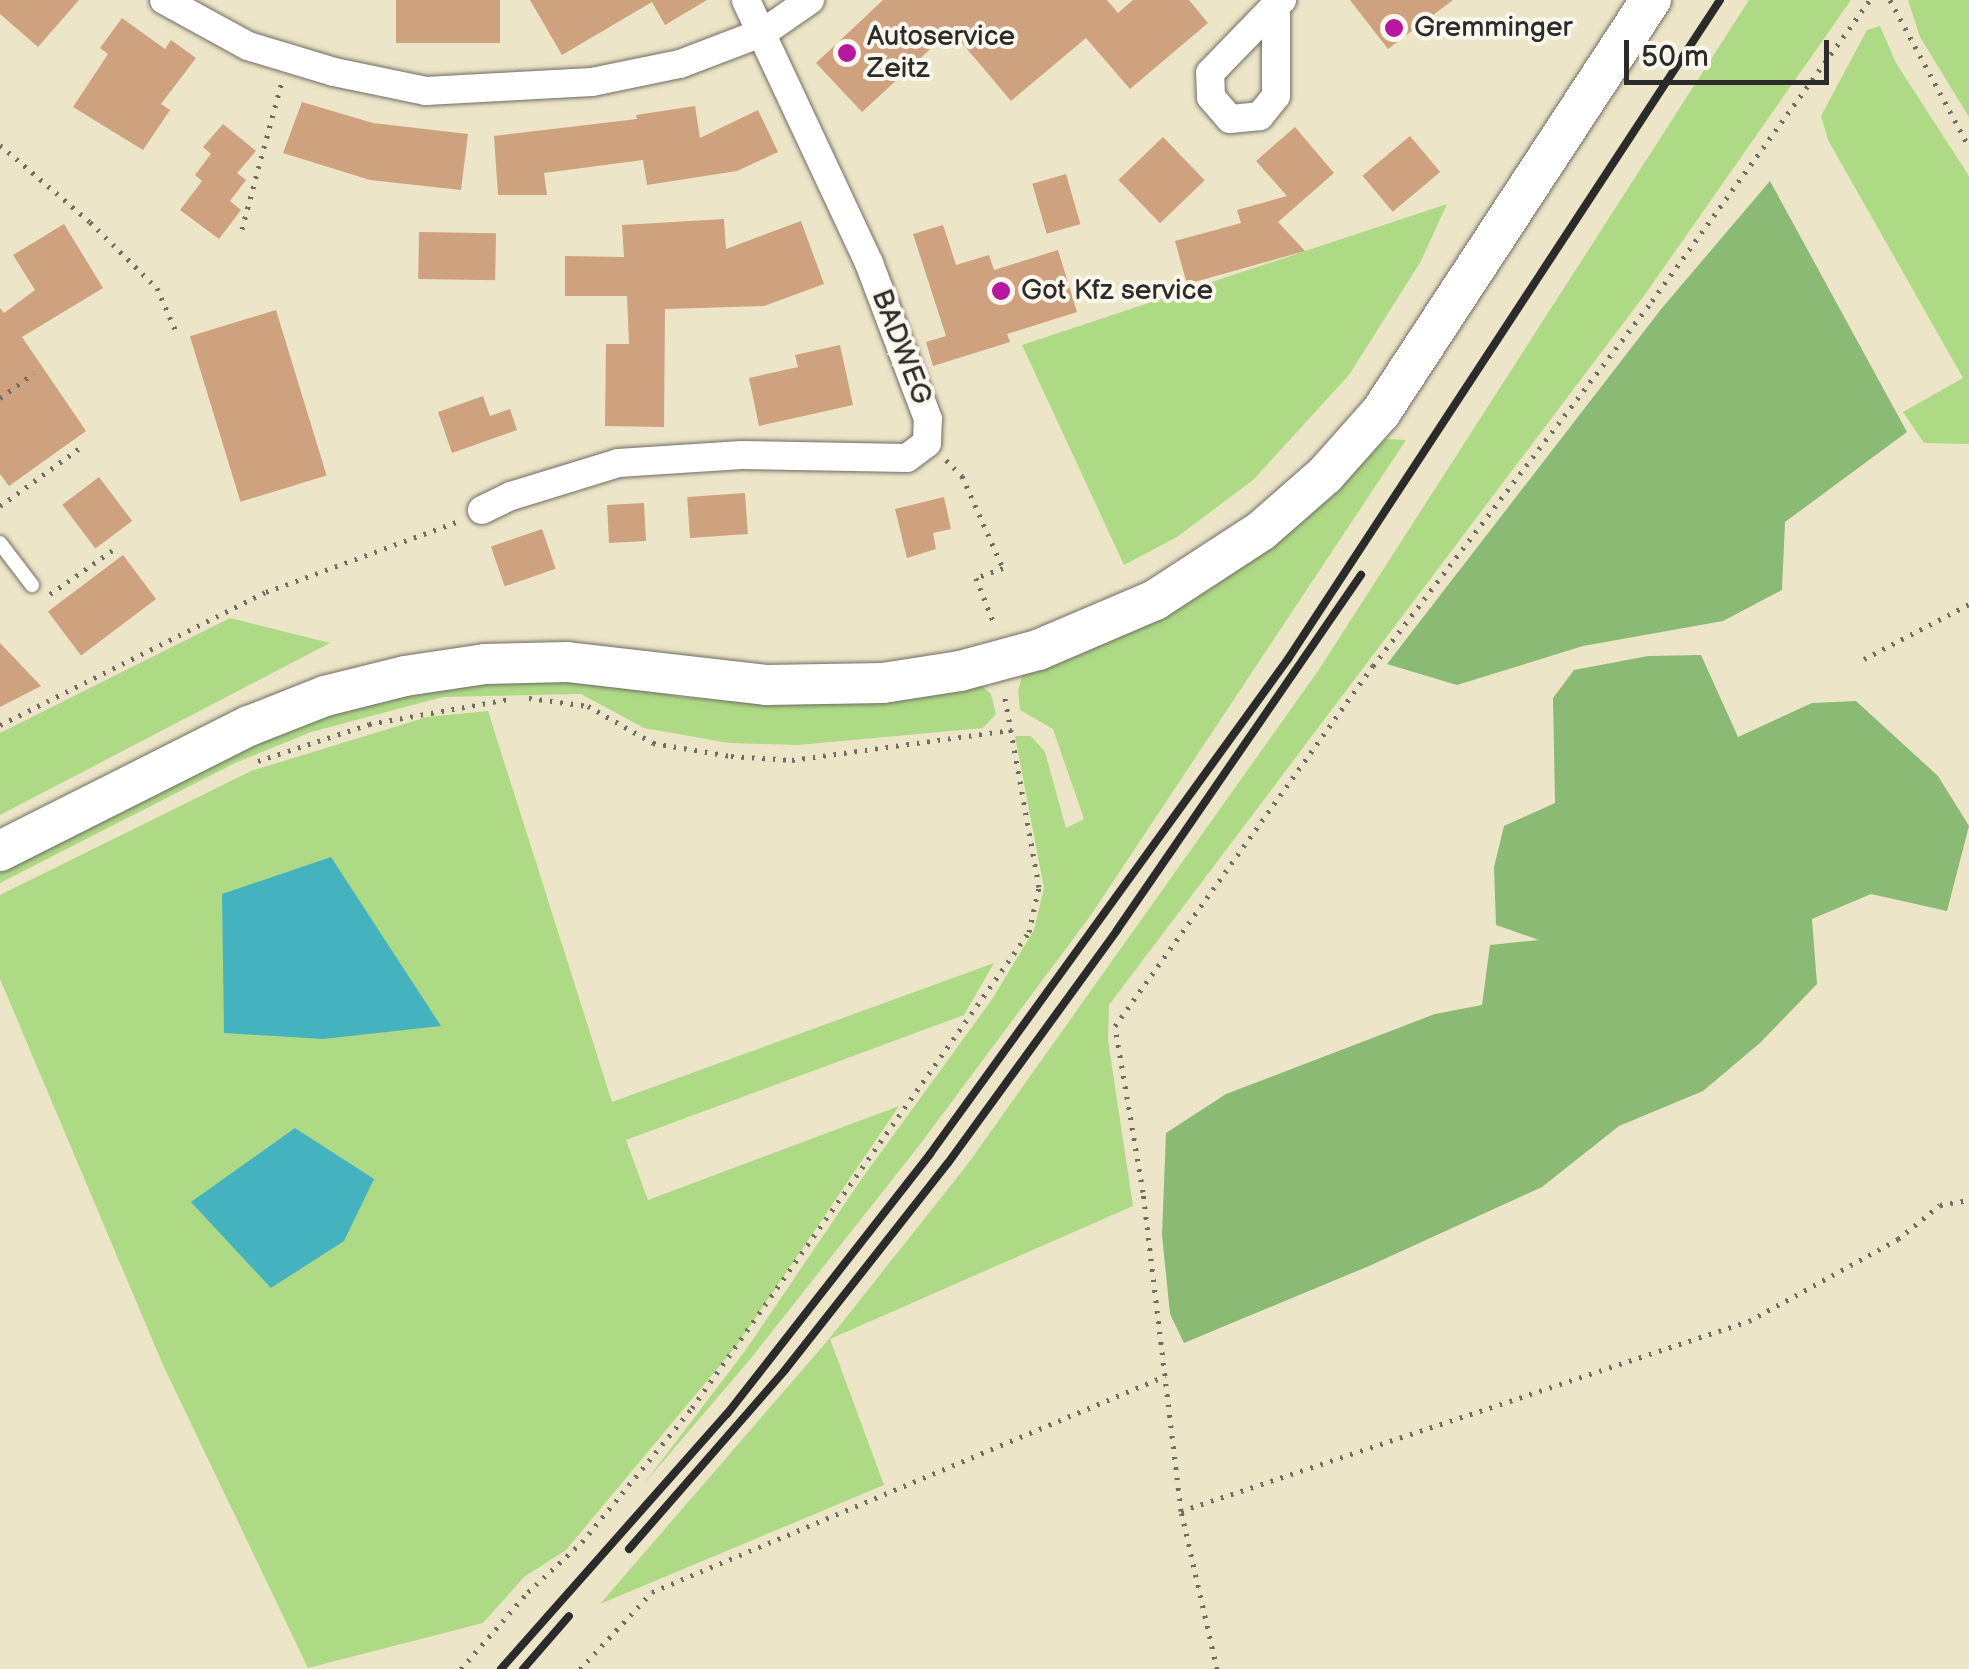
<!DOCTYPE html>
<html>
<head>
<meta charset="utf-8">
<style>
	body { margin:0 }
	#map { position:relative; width:1969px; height:1669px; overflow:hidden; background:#ede5c8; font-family:"Balsamiq Sans",sans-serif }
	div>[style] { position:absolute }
	.green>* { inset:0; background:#aeda86 }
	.forest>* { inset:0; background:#8aba73 }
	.water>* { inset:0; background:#44b3bf }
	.building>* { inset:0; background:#cea27e; transform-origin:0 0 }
	.path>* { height:5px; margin-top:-2.5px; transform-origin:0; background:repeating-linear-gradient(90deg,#6f6c62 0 2.5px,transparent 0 10.5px) }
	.roads { filter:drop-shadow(0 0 2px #6f6c62) drop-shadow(0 0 2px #6f6c62) }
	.lane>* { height:14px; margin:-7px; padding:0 7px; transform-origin:7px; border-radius:7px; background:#fff }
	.street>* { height:28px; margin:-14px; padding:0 14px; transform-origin:14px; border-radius:14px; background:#fff }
	.secondary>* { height:40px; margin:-20px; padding:0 20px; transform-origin:20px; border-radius:20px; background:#fff }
	.rail>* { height:8px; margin:-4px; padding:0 4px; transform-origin:4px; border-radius:4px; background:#2b2b2b }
	.dots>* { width:28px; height:28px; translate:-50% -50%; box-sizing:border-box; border:5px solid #fbf7ec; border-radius:50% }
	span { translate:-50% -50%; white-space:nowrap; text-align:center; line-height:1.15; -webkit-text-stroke:8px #fbf7ec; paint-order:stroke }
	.poi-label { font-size:28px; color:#2b2b2b }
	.left { translate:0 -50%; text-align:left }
	.street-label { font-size:28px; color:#2b2b2b }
	.scale { position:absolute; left:1624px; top:40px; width:205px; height:45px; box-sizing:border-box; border:5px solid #2b2b2b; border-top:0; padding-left:12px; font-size:30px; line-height:35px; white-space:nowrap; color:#2b2b2b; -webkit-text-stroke:8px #fbf7ec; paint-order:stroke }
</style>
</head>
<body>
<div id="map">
	<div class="green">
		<i style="clip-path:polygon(1749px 0,1851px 0,1646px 293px,1109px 1005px,1108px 1040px,1133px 1206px,830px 1339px,884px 1485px,600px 1604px,829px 1339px,967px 1165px,1318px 671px)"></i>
		<i style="clip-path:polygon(1908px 0,1969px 0,1969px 117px,1920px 37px)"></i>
		<i style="clip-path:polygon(1880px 26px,1896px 63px,1969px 176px,1969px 444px,1924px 443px,1903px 412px,1963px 378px,1828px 140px,1821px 116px,1867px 30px)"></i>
		<i style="clip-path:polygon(1447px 204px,1421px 261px,1349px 375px,1253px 480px,1177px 537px,1124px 565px,1022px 345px)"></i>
		<i style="clip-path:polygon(1386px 439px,1406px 440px,1091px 915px,918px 1147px,752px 1357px,643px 1485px,745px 1351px,863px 1177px,993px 998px,1034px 930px,1044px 888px,1015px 736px,1031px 736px,1045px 752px,1066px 828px,1084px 819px,1053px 729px,1020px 710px,1018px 691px,1024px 669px,1162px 614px,1218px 584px,1302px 523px)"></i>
		<i style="clip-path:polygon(230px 618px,330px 643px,0 815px,0 733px)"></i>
		<i style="clip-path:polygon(518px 678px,623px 680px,679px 697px,757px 703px,980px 684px,991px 694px,996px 714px,983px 728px,798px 745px,729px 743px,644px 728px,581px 694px,443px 697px,311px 732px,235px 763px,0 883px,0 864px,256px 732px,438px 686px)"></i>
		<i style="clip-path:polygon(488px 711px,612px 1102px,994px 963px,964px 1015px,626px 1140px,648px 1200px,899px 1106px,737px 1345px,566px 1550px,524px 1577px,483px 1623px,308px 1668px,163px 1365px,0 979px,0 895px,251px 771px,427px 717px)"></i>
	</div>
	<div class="forest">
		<i style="clip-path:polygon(1770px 181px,1907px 432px,1785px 522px,1782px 590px,1723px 621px,1583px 646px,1457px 685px,1387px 664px,1662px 308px)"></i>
		<i style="clip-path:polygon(1701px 655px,1738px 737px,1812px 703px,1856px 701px,1938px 776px,1969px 826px,1947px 911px,1871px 894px,1812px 919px,1817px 984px,1760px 1043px,1703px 1091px,1619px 1126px,1542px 1187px,1369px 1266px,1184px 1343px,1170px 1314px,1162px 1235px,1166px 1133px,1226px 1094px,1435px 1014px,1482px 1005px,1490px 945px,1539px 940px,1496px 925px,1494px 867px,1504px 826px,1555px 803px,1553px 698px,1574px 670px,1648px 656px)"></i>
	</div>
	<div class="water">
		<i style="clip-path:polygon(331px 857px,441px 1026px,323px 1039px,224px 1033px,222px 894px)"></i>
		<i style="clip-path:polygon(295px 1128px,374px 1179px,344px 1241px,271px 1288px,191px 1202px)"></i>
	</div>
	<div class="building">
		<i style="clip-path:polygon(0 0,79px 0,38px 47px,0 14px)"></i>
		<i style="left:396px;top:0;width:104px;height:43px"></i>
		<i style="clip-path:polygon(530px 0,707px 0,665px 25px,652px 2px,562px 55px)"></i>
		<i style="clip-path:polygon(883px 0,1107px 0,1118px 13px,1133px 0,1189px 0,1208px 23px,1130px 89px,1086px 38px,1011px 101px,951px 30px,862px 112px,816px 63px)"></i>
		<i style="clip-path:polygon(1350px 0,1453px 0,1388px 49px)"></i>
		<i style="clip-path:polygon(122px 18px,165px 49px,171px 40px,196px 58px,161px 104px,170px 110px,143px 150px,73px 107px,108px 54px,100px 48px)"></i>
		<i style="clip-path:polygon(302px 102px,373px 123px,468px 134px,461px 190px,370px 180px,283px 153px)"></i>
		<i style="clip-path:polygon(695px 106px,700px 138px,758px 110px,778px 152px,737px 171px,647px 185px,643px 160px,544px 173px,547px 195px,498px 195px,494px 136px,637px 119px,636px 115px)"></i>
		<i style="clip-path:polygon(223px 124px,256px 151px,237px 173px,246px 180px,230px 201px,241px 210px,219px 239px,180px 210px,202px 181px,195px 175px,211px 154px,203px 147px)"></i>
		<i style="clip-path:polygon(1295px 127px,1334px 173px,1278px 222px,1305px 251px,1187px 284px,1175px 241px,1241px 223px,1237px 210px,1287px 196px,1256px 161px)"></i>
		<i style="left:1410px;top:136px;width:47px;height:62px;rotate:50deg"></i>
		<i style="left:1163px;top:137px;width:60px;height:62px;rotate:46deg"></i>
		<i style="left:1066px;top:174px;width:52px;height:35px;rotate:74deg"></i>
		<i style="clip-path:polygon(724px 219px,726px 249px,801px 221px,824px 284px,764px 306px,665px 309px,664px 427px,605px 426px,606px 344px,629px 344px,627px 296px,565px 296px,565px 256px,624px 257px,622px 225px)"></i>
		<i style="clip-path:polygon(64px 224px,103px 288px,22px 337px,86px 431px,9px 486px,0 474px,0 308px,4px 313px,35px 290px,13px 255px)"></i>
		<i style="clip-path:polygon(943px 225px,956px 265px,989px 255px,994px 270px,1058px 250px,1077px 312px,1007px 334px,1010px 342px,933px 366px,926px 342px,946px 336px,913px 234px)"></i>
		<i style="left:419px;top:232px;width:77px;height:47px;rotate:1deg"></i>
		<i style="left:276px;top:310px;width:173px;height:90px;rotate:73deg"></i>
		<i style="clip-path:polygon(840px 345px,853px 405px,759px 426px,749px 378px,798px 367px,795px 355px)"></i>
		<i style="clip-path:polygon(483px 396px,490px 416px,510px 409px,517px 430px,452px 453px,438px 412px)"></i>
		<i style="left:99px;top:477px;width:55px;height:46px;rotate:53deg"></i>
		<i style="left:745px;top:493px;width:41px;height:58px;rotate:86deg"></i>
		<i style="clip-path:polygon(944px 497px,951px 529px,933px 533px,936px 549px,907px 558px,895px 509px)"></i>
		<i style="left:644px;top:503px;width:38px;height:37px;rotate:87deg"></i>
		<i style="left:542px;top:529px;width:42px;height:54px;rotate:71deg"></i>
		<i style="left:123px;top:555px;width:55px;height:94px;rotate:53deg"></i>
		<i style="clip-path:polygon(0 643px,41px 686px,0 707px)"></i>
	</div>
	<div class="path">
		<i style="left:1890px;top:0;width:167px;rotate:61.7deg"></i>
		<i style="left:0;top:145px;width:118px;rotate:40.5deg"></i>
		<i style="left:90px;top:222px;width:94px;rotate:44.6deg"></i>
		<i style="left:157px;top:288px;width:45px;rotate:66.3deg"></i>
		<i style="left:242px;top:229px;width:153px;rotate:-74.9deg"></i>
		<i style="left:0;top:398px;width:42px;rotate:-36.3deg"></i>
		<i style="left:946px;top:460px;width:23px;rotate:45deg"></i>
		<i style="left:962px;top:476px;width:101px;rotate:66deg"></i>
		<i style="left:1003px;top:568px;width:29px;rotate:160deg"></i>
		<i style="left:976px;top:578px;width:52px;rotate:68.4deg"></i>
		<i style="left:0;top:506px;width:104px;rotate:-36deg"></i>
		<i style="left:50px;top:594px;width:82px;rotate:-35deg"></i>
		<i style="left:1864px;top:659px;width:119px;rotate:-27.6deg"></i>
		<i style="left:529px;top:698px;width:60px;rotate:7.7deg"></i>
		<i style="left:588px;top:706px;width:75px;rotate:29.6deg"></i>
		<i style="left:653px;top:743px;width:79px;rotate:9.5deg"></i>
		<i style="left:731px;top:756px;width:61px;rotate:3.8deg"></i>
		<i style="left:792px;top:760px;width:222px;rotate:-7.8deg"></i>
		<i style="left:0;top:725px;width:297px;rotate:-26.6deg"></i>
		<i style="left:266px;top:592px;width:209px;rotate:-20.2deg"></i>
		<i style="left:258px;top:761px;width:117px;rotate:-18.4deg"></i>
		<i style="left:369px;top:724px;width:142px;rotate:-10.1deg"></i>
		<i style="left:1181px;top:1511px;width:599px;rotate:-18.5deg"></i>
		<i style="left:1749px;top:1321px;width:170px;rotate:-28.8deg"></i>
		<i style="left:1898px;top:1239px;width:54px;rotate:-39deg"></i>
		<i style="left:1940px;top:1205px;width:29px;rotate:-10deg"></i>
		<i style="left:461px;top:1669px;width:102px;rotate:-49deg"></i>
		<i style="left:528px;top:1592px;width:74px;rotate:-42.8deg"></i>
		<i style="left:582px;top:1542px;width:173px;rotate:-50.6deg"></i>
		<i style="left:692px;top:1408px;width:583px;rotate:-54.7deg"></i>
		<i style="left:1029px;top:932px;width:46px;rotate:-77.5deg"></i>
		<i style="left:1039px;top:887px;width:198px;rotate:-100.2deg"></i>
		<i style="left:580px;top:1669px;width:105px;rotate:-46.9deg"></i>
		<i style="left:652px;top:1592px;width:557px;rotate:-22.83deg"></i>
		<i style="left:1217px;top:1669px;width:162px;rotate:-102.8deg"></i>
		<i style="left:1181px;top:1511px;width:321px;rotate:-96.8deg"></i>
		<i style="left:1143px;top:1192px;width:168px;rotate:-99.6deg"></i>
		<i style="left:1115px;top:1026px;width:443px;rotate:-54.4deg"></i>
		<i style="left:1373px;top:666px;width:459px;rotate:-52.6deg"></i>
		<i style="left:1652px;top:301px;width:372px;rotate:-54.1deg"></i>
	</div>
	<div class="roads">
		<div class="lane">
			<i style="left:0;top:543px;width:53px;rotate:52.7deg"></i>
		</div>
		<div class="street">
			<i style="left:164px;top:0;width:96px;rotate:28.7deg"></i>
			<i style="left:248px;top:46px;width:90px;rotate:16.8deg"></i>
			<i style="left:334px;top:72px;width:94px;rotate:11.7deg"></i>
			<i style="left:426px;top:91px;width:166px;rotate:-3.1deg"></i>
			<i style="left:592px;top:82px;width:90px;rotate:-11.6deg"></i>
			<i style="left:680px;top:64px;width:90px;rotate:-20.9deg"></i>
			<i style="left:764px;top:32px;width:56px;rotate:-34.8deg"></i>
			<i style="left:1276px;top:5px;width:91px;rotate:90deg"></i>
			<i style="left:1276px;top:96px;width:26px;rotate:129deg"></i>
			<i style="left:1260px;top:116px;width:30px;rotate:174deg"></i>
			<i style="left:1230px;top:119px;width:29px;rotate:-131deg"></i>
			<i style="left:1211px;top:97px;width:24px;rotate:-92deg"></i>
			<i style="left:1210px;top:73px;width:95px;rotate:-45.9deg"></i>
			<i style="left:1276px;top:5px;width:8px;rotate:-40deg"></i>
			<i style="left:482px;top:510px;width:32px;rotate:-26deg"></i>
			<i style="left:511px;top:496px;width:112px;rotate:-17.1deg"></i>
			<i style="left:618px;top:463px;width:124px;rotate:-3.7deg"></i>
			<i style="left:742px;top:455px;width:165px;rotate:1deg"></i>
			<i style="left:907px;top:458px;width:25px;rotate:-37deg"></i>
			<i style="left:927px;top:443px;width:24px;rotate:-88deg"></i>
			<i style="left:928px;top:419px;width:167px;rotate:-110.7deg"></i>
			<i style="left:869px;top:263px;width:290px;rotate:-115.1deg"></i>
		</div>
		<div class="secondary">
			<i style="left:0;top:851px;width:279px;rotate:-26.7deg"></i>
			<i style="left:249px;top:726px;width:82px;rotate:-21.5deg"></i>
			<i style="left:325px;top:696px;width:82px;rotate:-14deg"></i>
			<i style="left:405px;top:676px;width:81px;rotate:-8.5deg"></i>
			<i style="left:485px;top:664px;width:82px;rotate:-1.4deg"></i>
			<i style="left:567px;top:662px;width:200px;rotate:6.6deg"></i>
			<i style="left:766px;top:685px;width:117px;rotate:-1deg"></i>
			<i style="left:883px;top:683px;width:78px;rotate:-8.9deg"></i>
			<i style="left:960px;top:671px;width:81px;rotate:-15.1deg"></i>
			<i style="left:1038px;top:650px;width:127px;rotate:-23.1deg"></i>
			<i style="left:1155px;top:600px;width:126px;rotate:-33.1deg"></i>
			<i style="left:1261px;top:531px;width:85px;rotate:-41.2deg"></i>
			<i style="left:1325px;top:475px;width:84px;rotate:-48.4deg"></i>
			<i style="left:1381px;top:412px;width:493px;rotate:-56.8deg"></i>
		</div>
	</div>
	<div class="rail">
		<i style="left:629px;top:1549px;width:237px;rotate:-48.9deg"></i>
		<i style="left:785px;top:1370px;width:263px;rotate:-51.8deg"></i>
		<i style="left:948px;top:1163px;width:288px;rotate:-54deg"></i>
		<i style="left:1117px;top:930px;width:431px;rotate:-55.5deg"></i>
		<i style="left:501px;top:1669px;width:341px;rotate:-48.5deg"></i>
		<i style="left:727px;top:1414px;width:330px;rotate:-52deg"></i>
		<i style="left:930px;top:1154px;width:611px;rotate:-54.12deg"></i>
		<i style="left:1288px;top:659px;width:788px;rotate:-56.75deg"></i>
		<i style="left:523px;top:1669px;width:70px;rotate:-49deg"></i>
	</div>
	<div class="dots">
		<i style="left:1394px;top:28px;background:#b5179e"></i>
		<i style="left:847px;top:53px;background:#b5179e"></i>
		<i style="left:1001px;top:291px;background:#b5179e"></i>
	</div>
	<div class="poi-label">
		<span class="left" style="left:1414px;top:28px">Gremminger</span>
		<span class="left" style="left:867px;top:53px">Autoservice<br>Zeitz</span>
		<span class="left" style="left:1021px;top:291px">Got Kfz service</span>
	</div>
	<div class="street-label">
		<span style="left:901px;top:347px;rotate:69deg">BADWEG</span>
	</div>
	<div class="scale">50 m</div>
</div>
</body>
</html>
